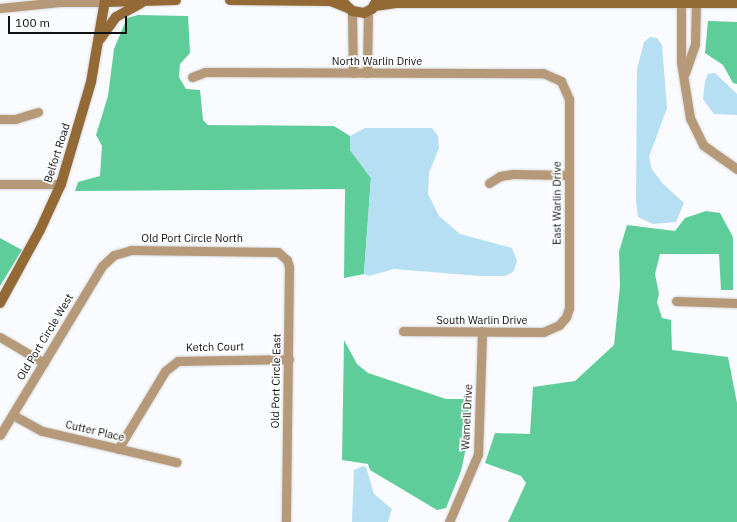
<!DOCTYPE html>
<html>
<head>
<meta charset="utf-8">
<style>
	body { margin:0 }
	#map { position:relative; width:737px; height:522px; overflow:hidden; background:#f9fbfe; font-family:"IBM Plex Sans",sans-serif }
	div>[style] { position:absolute }
	.forest>* { inset:0; background:#5fcd9a }
	.water>* { inset:0; background:#b6dff3 }
	.roads { filter:drop-shadow(0 0 1px #d4d5d8) drop-shadow(0 0 1px #d4d5d8) }
	.street>* { height:9px; margin:-4.5px; padding:0 4.5px; transform-origin:4.5px; border-radius:4.5px; background:#b69978 }
	.secondary>* { height:10px; margin:-5px; padding:0 5px; transform-origin:5px; border-radius:5px; background:#936a36 }
	span { translate:-50% -50%; white-space:nowrap; text-align:center; line-height:1.15; -webkit-text-stroke:3.5px #fff; paint-order:stroke }
	.street-label { font-size:11px; color:#0f1011 }
	.scale { position:absolute; left:8px; top:16px; width:119px; height:18px; box-sizing:border-box; border:2px solid #0f1011; border-top:0; padding-left:5px; font-size:12px; line-height:14px; white-space:nowrap; color:#0f1011; -webkit-text-stroke:3px #fff; paint-order:stroke }
</style>
</head>
<body>
<div id="map">
	<div class="forest">
		<i style="clip-path:polygon(138px 15px,188px 16px,190px 53px,180px 64px,179px 77px,186px 89px,200px 90px,203px 120px,208px 125px,334px 126px,350px 136px,350px 150px,371px 178px,364px 274px,344px 278px,345px 189px,75px 191px,78px 182px,100px 176px,102px 146px,96px 135px,108px 96px,114px 49px,127px 18px)"></i>
		<i style="clip-path:polygon(708px 21px,737px 22px,737px 84px,733px 83px,723px 65px,705px 53px)"></i>
		<i style="clip-path:polygon(706px 211px,720px 213px,733px 237px,733px 290px,721px 290px,719px 254px,660px 254px,655px 274px,659px 294px,657px 302px,662px 318px,671px 320px,672px 350px,728px 357px,737px 403px,737px 522px,508px 522px,526px 483px,521px 476px,485px 463px,495px 433px,530px 434px,533px 387px,575px 381px,614px 345px,620px 286px,619px 252px,627px 225px,675px 231px,685px 218px)"></i>
		<i style="clip-path:polygon(0 238px,22px 250px,0 286px)"></i>
		<i style="clip-path:polygon(344px 340px,357px 364px,368px 373px,446px 399px,468px 399px,470px 430px,461px 471px,446px 508px,437px 510px,370px 470px,368px 464px,342px 460px)"></i>
	</div>
	<div class="water">
		<i style="clip-path:polygon(650px 37px,657px 38px,662px 45px,667px 108px,649px 157px,652px 169px,662px 183px,684px 203px,676px 222px,653px 224px,638px 217px,636px 201px,637px 69px,644px 42px)"></i>
		<i style="clip-path:polygon(715px 73px,737px 94px,737px 115px,714px 114px,703px 99px,705px 81px,708px 74px)"></i>
		<i style="clip-path:polygon(365px 128px,432px 128px,438px 136px,439px 148px,429px 173px,428px 194px,439px 216px,460px 234px,512px 248px,517px 261px,513px 272px,505px 276px,481px 276px,394px 269px,369px 276px,364px 274px,371px 178px,350px 150px,350px 136px)"></i>
		<i style="clip-path:polygon(363px 466px,366px 467px,374px 494px,392px 509px,388px 522px,352px 522px,354px 470px)"></i>
	</div>
	<div class="roads">
		<div class="street">
			<i style="left:681px;top:0;width:62px;rotate:90deg"></i>
			<i style="left:681px;top:62px;width:57px;rotate:80.9deg"></i>
			<i style="left:690px;top:118px;width:30px;rotate:64deg"></i>
			<i style="left:703px;top:145px;width:42px;rotate:35.2deg"></i>
			<i style="left:0;top:8px;width:60px;rotate:-5.7deg"></i>
			<i style="left:60px;top:2px;width:45px"></i>
			<i style="left:352px;top:11px;width:62px;rotate:89.1deg"></i>
			<i style="left:367px;top:73px;width:61px;rotate:-89.1deg"></i>
			<i style="left:685px;top:73px;width:31px;rotate:-71deg"></i>
			<i style="left:695px;top:44px;width:44px;rotate:-88.7deg"></i>
			<i style="left:192px;top:77px;width:14px;rotate:-21deg"></i>
			<i style="left:205px;top:72px;width:338px;rotate:0.2deg"></i>
			<i style="left:543px;top:73px;width:20px;rotate:24deg"></i>
			<i style="left:561px;top:81px;width:20px;rotate:66deg"></i>
			<i style="left:569px;top:99px;width:209px;rotate:90deg"></i>
			<i style="left:569px;top:308px;width:9px;rotate:108deg"></i>
			<i style="left:566px;top:317px;width:11px;rotate:131deg"></i>
			<i style="left:559px;top:325px;width:17px;rotate:156deg"></i>
			<i style="left:543px;top:332px;width:140px;rotate:-179.6deg"></i>
			<i style="left:0;top:119px;width:15px"></i>
			<i style="left:15px;top:119px;width:24px;rotate:-17deg"></i>
			<i style="left:489px;top:183px;width:13px;rotate:-32deg"></i>
			<i style="left:500px;top:176px;width:13px;rotate:-9deg"></i>
			<i style="left:513px;top:174px;width:56px;rotate:1deg"></i>
			<i style="left:0;top:184px;width:61px"></i>
			<i style="left:676px;top:301px;width:61px;rotate:1.9deg"></i>
			<i style="left:0;top:337px;width:51px;rotate:30.6deg"></i>
			<i style="left:13px;top:415px;width:33px;rotate:29deg"></i>
			<i style="left:42px;top:431px;width:138px;rotate:13deg"></i>
			<i style="left:0;top:435px;width:197px;rotate:-58.9deg"></i>
			<i style="left:102px;top:266px;width:16px;rotate:-43deg"></i>
			<i style="left:114px;top:255px;width:18px;rotate:-16deg"></i>
			<i style="left:131px;top:250px;width:147px;rotate:0.8deg"></i>
			<i style="left:278px;top:252px;width:12px;rotate:42deg"></i>
			<i style="left:287px;top:260px;width:7px;rotate:74deg"></i>
			<i style="left:289px;top:267px;width:255px;rotate:90.7deg"></i>
			<i style="left:118px;top:449px;width:91px;rotate:-58.9deg"></i>
			<i style="left:165px;top:371px;width:16px;rotate:-38deg"></i>
			<i style="left:178px;top:361px;width:111px;rotate:-1deg"></i>
			<i style="left:449px;top:522px;width:74px;rotate:-66.9deg"></i>
			<i style="left:478px;top:454px;width:123px;rotate:-88.1deg"></i>
		</div>
		<div class="secondary">
			<i style="left:230px;top:0;width:101px;rotate:0.6deg"></i>
			<i style="left:331px;top:1px;width:18px;rotate:22deg"></i>
			<i style="left:105px;top:2px;width:71px;rotate:-1.6deg"></i>
			<i style="left:345px;top:4px;width:10px;rotate:45deg"></i>
			<i style="left:352px;top:11px;width:12px;rotate:9deg"></i>
			<i style="left:364px;top:13px;width:9px;rotate:-27deg"></i>
			<i style="left:372px;top:9px;width:10px;rotate:-61deg"></i>
			<i style="left:375px;top:6px;width:21px;rotate:-8deg"></i>
			<i style="left:396px;top:3px;width:341px"></i>
			<i style="left:100px;top:39px;width:27px;rotate:-54deg"></i>
			<i style="left:116px;top:17px;width:29px;rotate:-29deg"></i>
			<i style="left:0;top:303px;width:83px;rotate:-61.3deg"></i>
			<i style="left:40px;top:230px;width:51px;rotate:-65.5deg"></i>
			<i style="left:61px;top:184px;width:106px;rotate:-73.6deg"></i>
			<i style="left:91px;top:82px;width:83px;rotate:-80.3deg"></i>
		</div>
	</div>
	<div class="street-label">
		<span style="left:377px;top:61px">North Warlin Drive</span>
		<span style="left:57px;top:153px;rotate:-72deg">Belfort Road</span>
		<span style="left:557px;top:203px;rotate:-90deg">East Warlin Drive</span>
		<span style="left:192px;top:238px">Old Port Circle North</span>
		<span style="left:482px;top:320px">South Warlin Drive</span>
		<span style="left:45px;top:337px;rotate:-59deg">Old Port Circle West</span>
		<span style="left:215px;top:347px;rotate:-1deg">Ketch Court</span>
		<span style="left:276px;top:381px;rotate:-89deg">Old Port Circle East</span>
		<span style="left:467px;top:417px;rotate:-87deg">Warnell Drive</span>
		<span style="left:95px;top:431px;rotate:13deg">Cutter Place</span>
	</div>
	<div class="scale">100 m</div>
</div>
</body>
</html>
